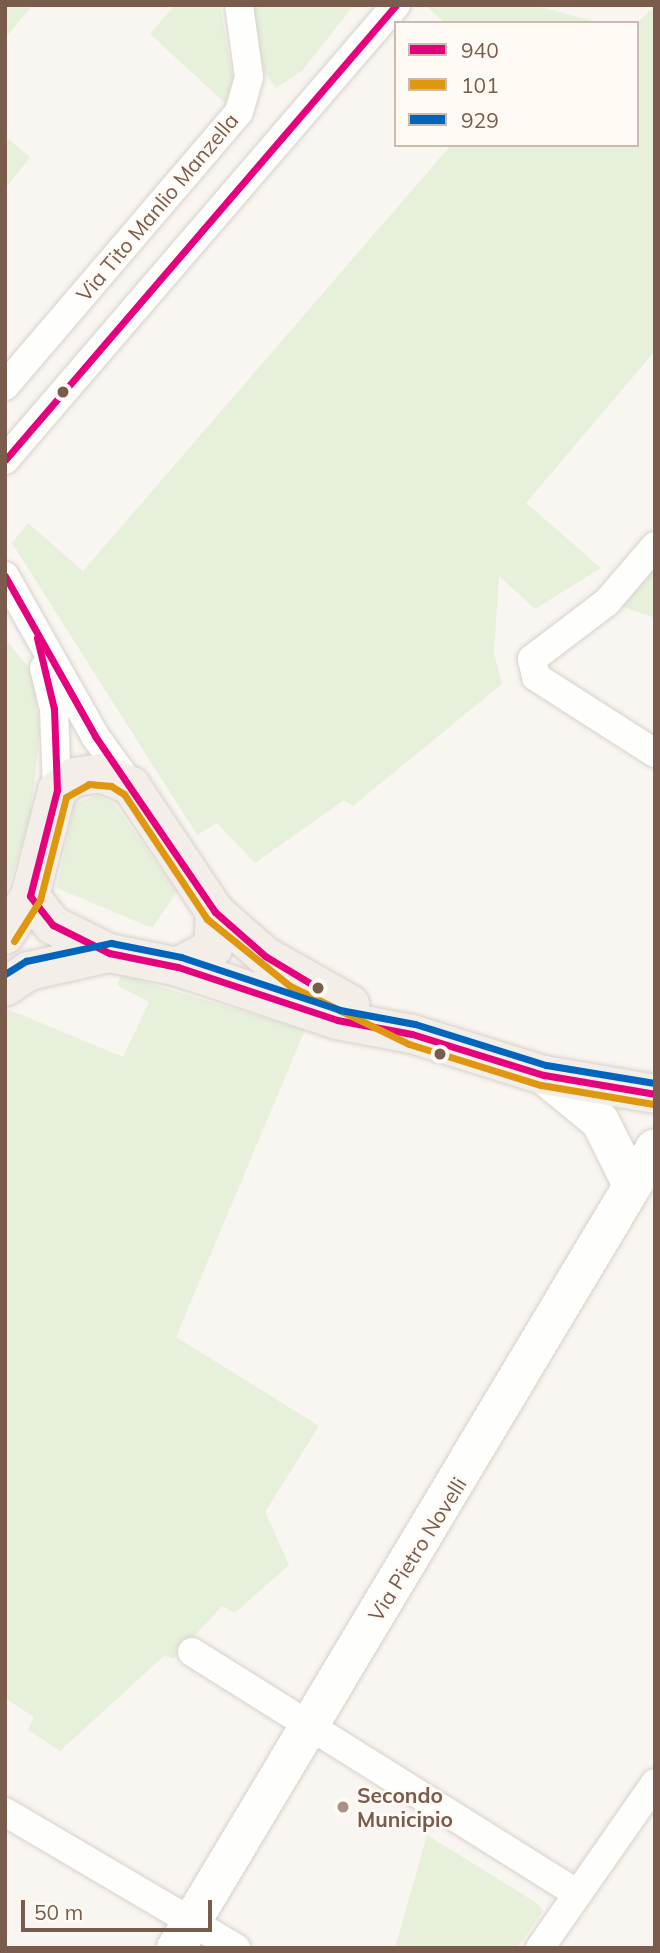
<!DOCTYPE html>
<html>
<head>
<meta charset="utf-8">
<style>
	body { margin:0 }
	#map { position:relative; width:660px; height:1953px; overflow:hidden; background:#f9f5f0; font-family:Mulish,sans-serif }
	div>[style] { position:absolute }
	.green>* { inset:0; background:#e7f0db }
	.roads { filter:drop-shadow(0 0 2px #d7d1cb) drop-shadow(0 0 2px #d7d1cb) }
	.minor>* { height:28px; margin:-14px; padding:0 14px; transform-origin:14px; border-radius:14px; background:#fefefd }
	.secondary>* { height:38px; margin:-19px; padding:0 19px; transform-origin:19px; border-radius:19px; background:#fefefd }
	.primary>* { height:38px; margin:-19px; padding:0 19px; transform-origin:19px; border-radius:19px; background:#f3eee8 }
	.bus-1>* { height:7px; margin:-3.5px; padding:0 3.5px; transform-origin:3.5px; border-radius:3.5px; background:#e5007d }
	.bus-2>* { height:7px; margin:-3.5px; padding:0 3.5px; transform-origin:3.5px; border-radius:3.5px; background:#de970f }
	.bus-3>* { height:7px; margin:-3.5px; padding:0 3.5px; transform-origin:3.5px; border-radius:3.5px; background:#0065bd }
	.dots>* { width:19px; height:19px; translate:-50% -50%; box-sizing:border-box; border:4px solid #fffaf3; border-radius:50% }
	span { translate:-50% -50%; white-space:nowrap; text-align:center; line-height:1.15; -webkit-text-stroke:5px #fffaf3; paint-order:stroke }
	.street-label { font-size:21px; color:#7a5c4d }
	.poi-label { font-size:21px; color:#7a5c4d; font-weight:700 }
	.left { translate:0 -50%; text-align:left }
	.frame { position:absolute; inset:0; border:7px solid #7a5c4d; pointer-events:none }
	.legend { position:absolute; left:394px; top:21px; width:245px; height:126px; box-sizing:border-box; background:#fffaf3; border:2px solid #cabbb1; margin:0; padding:9px 12px; list-style:none; font-size:21px; color:#7a5c4d }
	.legend li { display:flex; align-items:center; gap:14px; height:35px }
	.legend b { width:35px; border:2px solid #cabbb1 }
	.scale { position:absolute; left:21px; top:1900px; width:191px; height:32px; box-sizing:border-box; border:4px solid #7a5c4d; border-top:0; padding-left:9px; font-size:21px; line-height:24px; white-space:nowrap; color:#7a5c4d; -webkit-text-stroke:5px #fffaf3; paint-order:stroke }
</style>
</head>
<body>
<div id="map">
	<div class="green">
		<i style="clip-path:polygon(5px 5px,33px 5px,5px 38px)"></i>
		<i style="clip-path:polygon(175px 5px,220px 5px,234px 84px,225px 103px,150px 34px)"></i>
		<i style="clip-path:polygon(249px 5px,354px 5px,302px 71px,276px 88px,263px 70px)"></i>
		<i style="clip-path:polygon(425px 5px,534px 5px,600px 23px,445px 23px)"></i>
		<i style="clip-path:polygon(655px 6px,655px 351px,526px 503px,601px 568px,535px 609px,499px 576px,494px 653px,502px 684px,353px 806px,344px 800px,255px 863px,217px 823px,197px 835px,12px 543px,28px 523px,83px 571px,451px 145px,637px 145px,637px 23px)"></i>
		<i style="clip-path:polygon(5px 136px,30px 157px,5px 189px)"></i>
		<i style="clip-path:polygon(655px 566px,655px 618px,621px 606px)"></i>
		<i style="clip-path:polygon(5px 639px,33px 673px,40px 732px,30px 818px,5px 897px)"></i>
		<i style="clip-path:polygon(97px 795px,115px 805px,177px 892px,152px 928px,57px 888px,74px 804px)"></i>
		<i style="clip-path:polygon(121px 975px,305px 1030px,176px 1337px,319px 1426px,265px 1512px,289px 1565px,235px 1613px,222px 1606px,173px 1659px,165px 1655px,60px 1751px,28px 1730px,34px 1717px,5px 1698px,5px 1008px,123px 1057px,149px 1002px,117px 985px)"></i>
		<i style="clip-path:polygon(427px 1835px,538px 1904px,543px 1911px,517px 1948px,395px 1948px)"></i>
	</div>
	<div class="roads">
		<div class="minor">
			<i style="left:5px;top:386px;width:360px;rotate:-49.5deg"></i>
			<i style="left:239px;top:112px;width:36px;rotate:-74deg"></i>
			<i style="left:249px;top:77px;width:73px;rotate:-97.9deg"></i>
			<i style="left:5px;top:460px;width:600px;rotate:-49.33deg"></i>
			<i style="left:655px;top:546px;width:74px;rotate:130.6deg"></i>
			<i style="left:607px;top:602px;width:94px;rotate:142.8deg"></i>
			<i style="left:532px;top:659px;width:18px;rotate:77deg"></i>
			<i style="left:536px;top:677px;width:141px;rotate:32.6deg"></i>
			<i style="left:5px;top:576px;width:184px;rotate:60.6deg"></i>
			<i style="left:95px;top:736px;width:62px;rotate:54.2deg"></i>
			<i style="left:44px;top:668px;width:42px;rotate:76.3deg"></i>
			<i style="left:54px;top:709px;width:81px;rotate:87.9deg"></i>
			<i style="left:192px;top:1652px;width:453px;rotate:32.1deg"></i>
			<i style="left:5px;top:1812px;width:268px;rotate:30.5deg"></i>
			<i style="left:540px;top:1948px;width:201px;rotate:-55.1deg"></i>
		</div>
		<div class="secondary">
			<i style="left:544px;top:1075px;width:72px;rotate:39.4deg"></i>
			<i style="left:600px;top:1121px;width:72px;rotate:63.4deg"></i>
			<i style="left:176px;top:1948px;width:932px;rotate:-59.09deg"></i>
		</div>
		<div class="primary">
			<i style="left:30px;top:896px;width:37px;rotate:52deg"></i>
			<i style="left:53px;top:925px;width:63px;rotate:26.6deg"></i>
			<i style="left:109px;top:953px;width:70px;rotate:11.5deg"></i>
			<i style="left:178px;top:967px;width:168px;rotate:18.4deg"></i>
			<i style="left:337px;top:1020px;width:76px;rotate:10.6deg"></i>
			<i style="left:412px;top:1034px;width:138px;rotate:17.3deg"></i>
			<i style="left:544px;top:1075px;width:113px;rotate:9.7deg"></i>
			<i style="left:215px;top:912px;width:67px;rotate:41.3deg"></i>
			<i style="left:265px;top:956px;width:98px;rotate:29.5deg"></i>
			<i style="left:5px;top:935px;width:46px;rotate:-57.3deg"></i>
			<i style="left:30px;top:896px;width:109px;rotate:-75.7deg"></i>
			<i style="left:57px;top:790px;width:21px;rotate:-37deg"></i>
			<i style="left:74px;top:777px;width:27px;rotate:-8deg"></i>
			<i style="left:101px;top:773px;width:33px;rotate:23deg"></i>
			<i style="left:131px;top:786px;width:151px;rotate:56.3deg"></i>
			<i style="left:215px;top:912px;width:36px;rotate:93deg"></i>
			<i style="left:213px;top:948px;width:40px;rotate:152deg"></i>
			<i style="left:5px;top:987px;width:29px;rotate:-34deg"></i>
			<i style="left:29px;top:971px;width:82px;rotate:-12.7deg"></i>
		</div>
	</div>
	<div class="bus-1">
		<i style="left:5px;top:460px;width:600px;rotate:-49.33deg"></i>
		<i style="left:5px;top:576px;width:184px;rotate:60.6deg"></i>
		<i style="left:95px;top:736px;width:213px;rotate:55.7deg"></i>
		<i style="left:215px;top:912px;width:67px;rotate:41.3deg"></i>
		<i style="left:265px;top:956px;width:62px;rotate:31.1deg"></i>
		<i style="left:37px;top:638px;width:73px;rotate:76.5deg"></i>
		<i style="left:54px;top:709px;width:81px;rotate:87.9deg"></i>
		<i style="left:57px;top:790px;width:109px;rotate:104.3deg"></i>
		<i style="left:30px;top:896px;width:37px;rotate:52deg"></i>
		<i style="left:53px;top:925px;width:63px;rotate:26.6deg"></i>
		<i style="left:109px;top:953px;width:70px;rotate:11.5deg"></i>
		<i style="left:178px;top:967px;width:168px;rotate:18.4deg"></i>
		<i style="left:337px;top:1020px;width:76px;rotate:10.6deg"></i>
		<i style="left:412px;top:1034px;width:138px;rotate:17.3deg"></i>
		<i style="left:544px;top:1075px;width:113px;rotate:9.7deg"></i>
	</div>
	<div class="bus-2">
		<i style="left:14px;top:941px;width:49px;rotate:-57.6deg"></i>
		<i style="left:40px;top:900px;width:106px;rotate:-75.8deg"></i>
		<i style="left:66px;top:797px;width:26px;rotate:-29deg"></i>
		<i style="left:89px;top:784px;width:22px;rotate:5deg"></i>
		<i style="left:111px;top:786px;width:15px;rotate:32deg"></i>
		<i style="left:124px;top:794px;width:150px;rotate:56.4deg"></i>
		<i style="left:207px;top:919px;width:107px;rotate:38.9deg"></i>
		<i style="left:290px;top:986px;width:132px;rotate:26deg"></i>
		<i style="left:409px;top:1044px;width:138px;rotate:17.3deg"></i>
		<i style="left:541px;top:1085px;width:114px;rotate:9.6deg"></i>
	</div>
	<div class="bus-3">
		<i style="left:5px;top:974px;width:25px;rotate:-32deg"></i>
		<i style="left:26px;top:961px;width:87px;rotate:-12deg"></i>
		<i style="left:111px;top:943px;width:71px;rotate:11.3deg"></i>
		<i style="left:181px;top:957px;width:168px;rotate:18.4deg"></i>
		<i style="left:340px;top:1010px;width:76px;rotate:10.6deg"></i>
		<i style="left:415px;top:1024px;width:137px;rotate:17.4deg"></i>
		<i style="left:546px;top:1065px;width:110px;rotate:9.4deg"></i>
	</div>
	<div class="dots">
		<i style="left:63px;top:392px;background:#7a5c4d"></i>
		<i style="left:318px;top:988px;background:#7a5c4d"></i>
		<i style="left:440px;top:1054px;background:#7a5c4d"></i>
		<i style="left:343px;top:1807px;background:#a69286"></i>
	</div>
	<div class="street-label">
		<span style="left:157px;top:207px;rotate:-50deg">Via Tito Manlio Manzella</span>
		<span style="left:417px;top:1549px;rotate:-58deg">Via Pietro Novelli</span>
	</div>
	<div class="poi-label">
		<span class="left" style="left:357px;top:1807px">Secondo<br>Municipio</span>
	</div>
	<div class="frame"></div>
	<ul class="legend">
	<li><b style="height:9px;background:#e5007d"></b>940</li>
	<li><b style="height:9px;background:#de970f"></b>101</li>
	<li><b style="height:9px;background:#0065bd"></b>929</li>
	</ul>
	<div class="scale">50 m</div>
</div>
</body>
</html>
